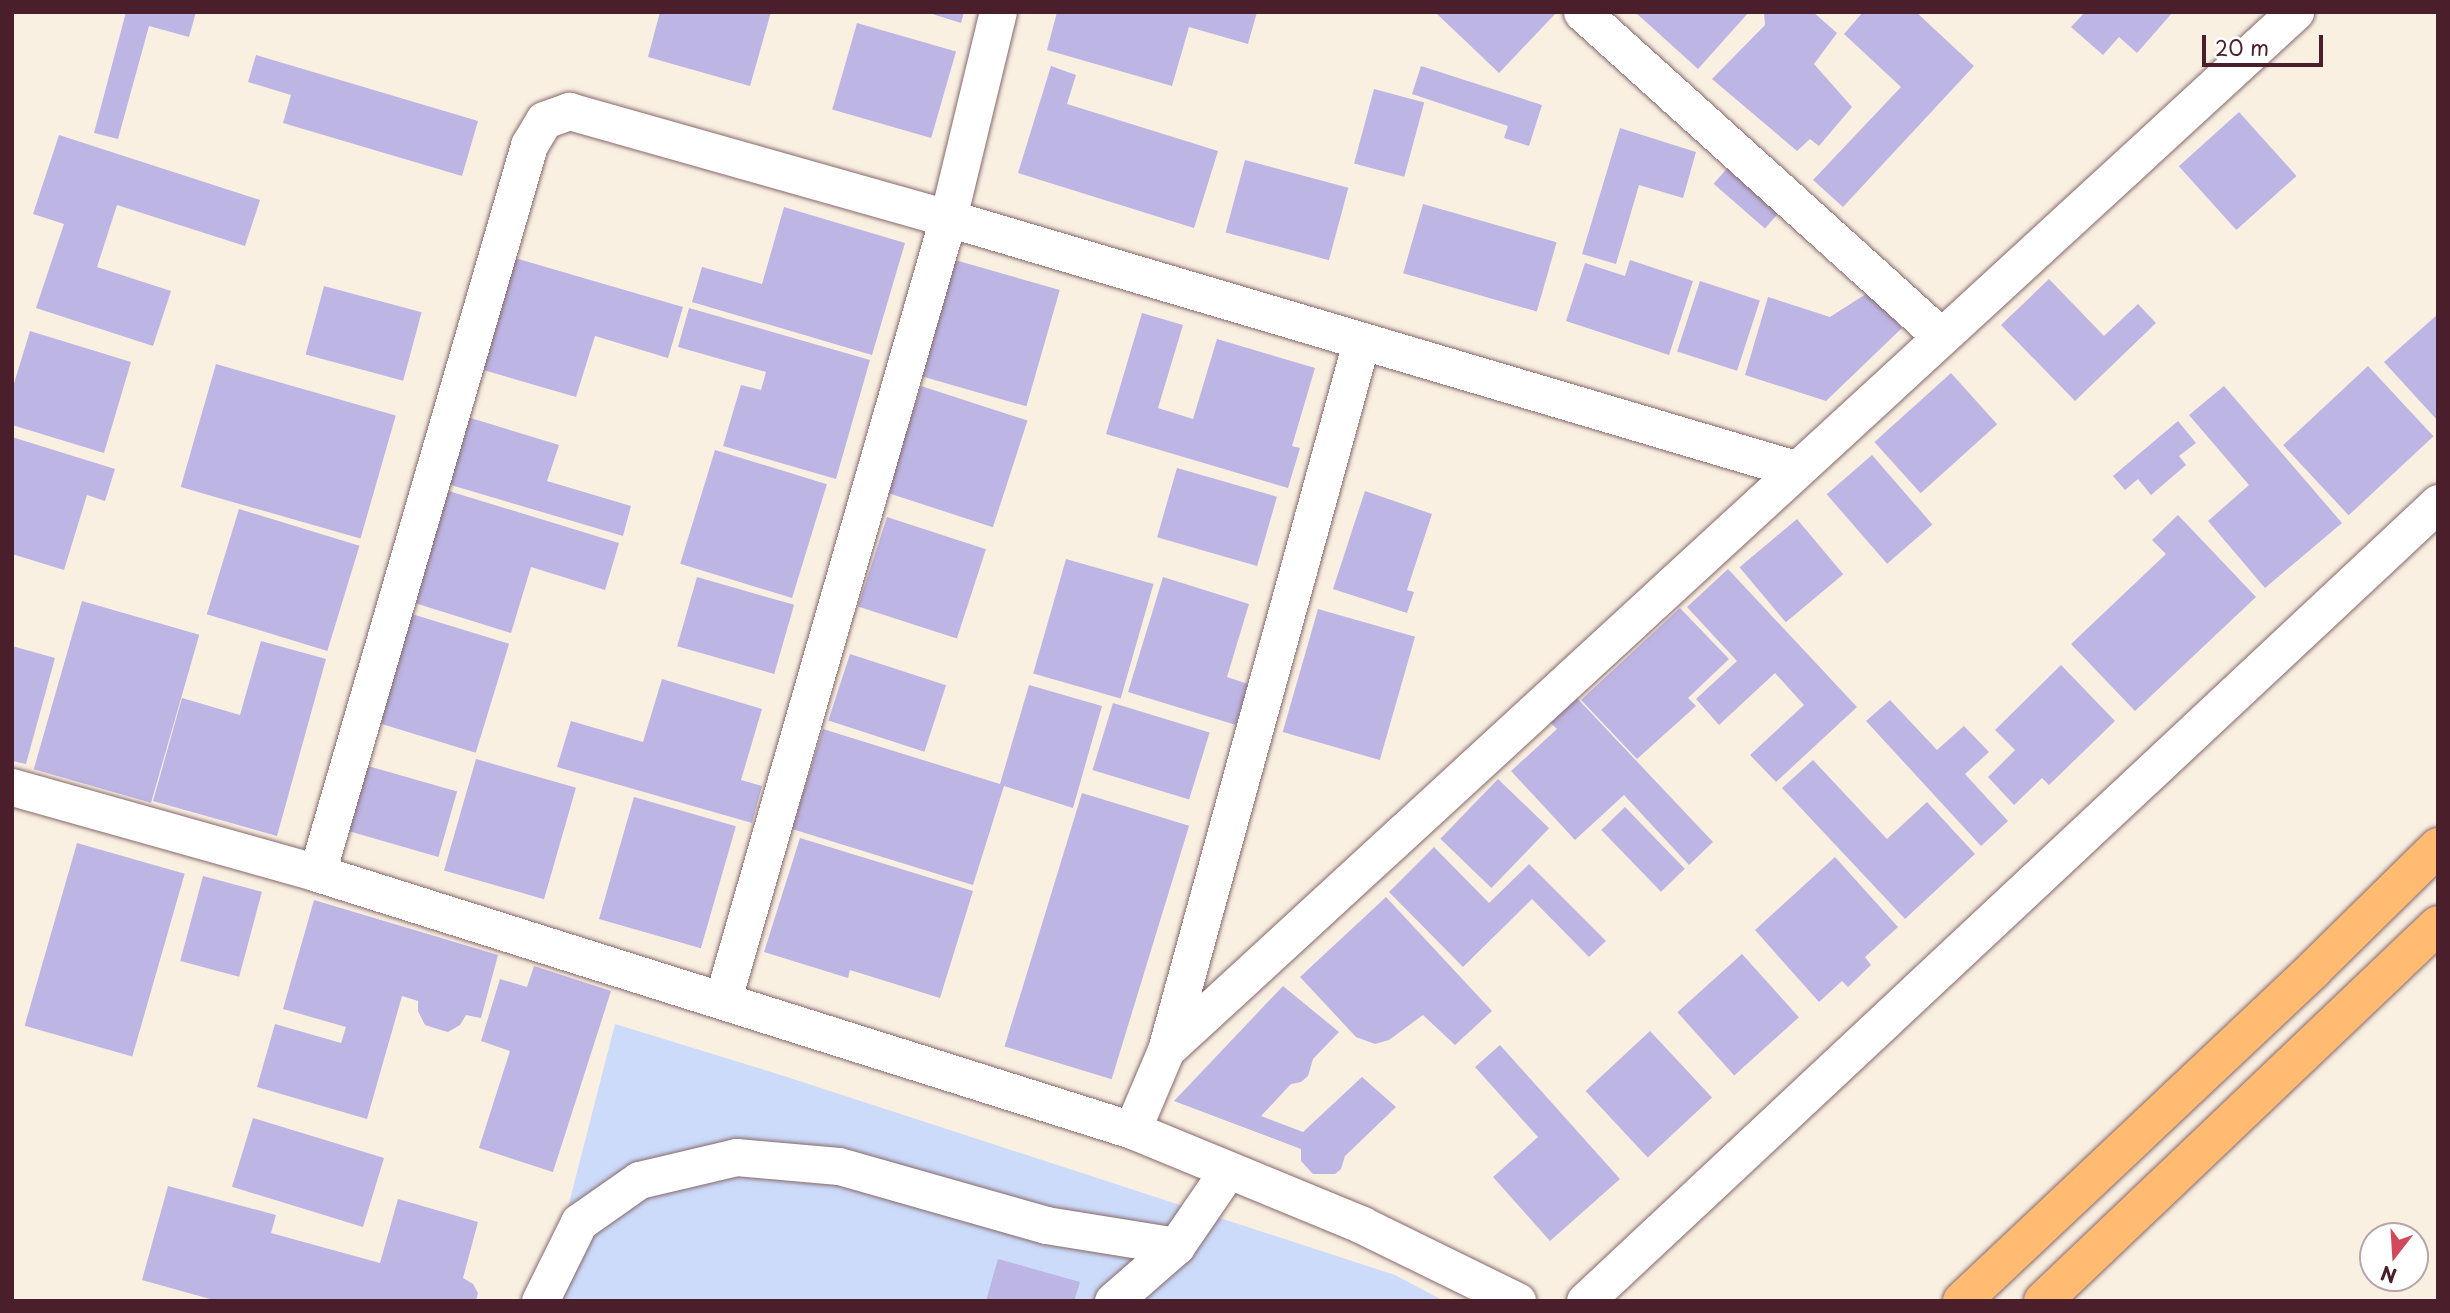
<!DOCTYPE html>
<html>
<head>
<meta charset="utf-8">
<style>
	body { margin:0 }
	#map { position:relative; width:2450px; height:1313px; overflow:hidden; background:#f9f0e2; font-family:"Playpen Sans",sans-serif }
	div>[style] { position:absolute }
	.built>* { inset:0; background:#ccdbfa }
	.building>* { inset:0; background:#bdb5e4; transform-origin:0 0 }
	.roads { filter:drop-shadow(0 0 2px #87686b) drop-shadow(0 0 2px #87686b) }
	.street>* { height:37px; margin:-18.5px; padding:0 18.5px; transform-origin:18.5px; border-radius:18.5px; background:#fff }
	.primary>* { height:38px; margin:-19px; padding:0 19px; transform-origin:19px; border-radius:19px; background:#febb71 }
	span { translate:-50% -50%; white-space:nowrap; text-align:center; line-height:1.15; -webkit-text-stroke:5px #fff; paint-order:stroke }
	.frame { position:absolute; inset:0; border:14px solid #4a1f2b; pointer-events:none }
	.north { position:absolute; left:2359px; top:1222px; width:70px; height:70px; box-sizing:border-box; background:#fff; border:2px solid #b7a5aa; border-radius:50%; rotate:197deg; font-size:19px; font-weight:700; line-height:28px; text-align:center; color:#4a1f2b }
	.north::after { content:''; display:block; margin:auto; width:24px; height:32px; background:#d1495b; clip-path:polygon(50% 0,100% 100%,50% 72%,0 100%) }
	.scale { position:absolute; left:2202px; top:35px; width:121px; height:32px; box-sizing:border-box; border:4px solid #4a1f2b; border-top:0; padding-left:9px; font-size:21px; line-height:24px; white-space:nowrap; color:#4a1f2b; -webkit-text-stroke:5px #fff; paint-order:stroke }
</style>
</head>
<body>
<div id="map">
	<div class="built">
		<i style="clip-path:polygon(615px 1024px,784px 1076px,1395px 1275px,1444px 1301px,544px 1301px)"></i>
	</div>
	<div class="building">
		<i style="clip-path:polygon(126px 12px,196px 12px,189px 37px,149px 26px,118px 139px,94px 133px)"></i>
		<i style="clip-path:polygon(660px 12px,771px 12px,750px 86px,648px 57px)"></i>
		<i style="clip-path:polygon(926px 12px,964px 12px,961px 23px)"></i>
		<i style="clip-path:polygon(1057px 12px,1257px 12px,1248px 44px,1189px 27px,1172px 86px,1047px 50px)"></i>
		<i style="clip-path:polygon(1435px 12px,1553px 12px,1555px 14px,1499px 73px)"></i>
		<i style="clip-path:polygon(1635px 12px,1749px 12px,1698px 69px)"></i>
		<i style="clip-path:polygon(1764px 12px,1813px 12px,1837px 33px,1814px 64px,1852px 107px,1819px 146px,1810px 139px,1797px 151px,1712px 79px,1765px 25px)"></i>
		<i style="clip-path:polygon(1863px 12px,1916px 12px,1974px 66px,1843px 207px,1813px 180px,1901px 87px,1844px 34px)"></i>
		<i style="clip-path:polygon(2085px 12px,2173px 12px,2137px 53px,2119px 37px,2103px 55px,2071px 27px)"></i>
		<i style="left:857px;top:23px;width:103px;height:90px;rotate:16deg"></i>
		<i style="clip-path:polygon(256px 55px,478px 121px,462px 176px,283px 123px,291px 95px,248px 82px)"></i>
		<i style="clip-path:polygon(1051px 66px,1076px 75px,1067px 104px,1218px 151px,1194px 228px,1018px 173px)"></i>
		<i style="clip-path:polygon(1421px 66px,1542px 105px,1529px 146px,1504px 138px,1508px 126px,1412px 94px)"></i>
		<i style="left:1374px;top:89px;width:52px;height:77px;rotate:15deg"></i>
		<i style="left:2239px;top:112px;width:86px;height:81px;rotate:48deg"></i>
		<i style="clip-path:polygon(1620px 128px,1696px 152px,1683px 198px,1639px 185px,1616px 264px,1582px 254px)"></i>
		<i style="clip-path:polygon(59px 135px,260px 200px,245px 246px,117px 205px,97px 267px,171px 291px,153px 346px,36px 308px,64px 224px,33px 214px)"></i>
		<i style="left:1245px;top:160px;width:107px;height:75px;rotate:15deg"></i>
		<i style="left:1730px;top:165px;width:68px;height:25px;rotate:41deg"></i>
		<i style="left:1423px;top:204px;width:139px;height:72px;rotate:16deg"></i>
		<i style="clip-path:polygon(784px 207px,905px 243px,872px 355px,692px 302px,702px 267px,762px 284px)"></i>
		<i style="clip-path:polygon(505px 255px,683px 307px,668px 358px,595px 336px,576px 397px,473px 367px)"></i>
		<i style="left:955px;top:260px;width:109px;height:121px;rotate:16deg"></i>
		<i style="clip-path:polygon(1630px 260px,1693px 281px,1669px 355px,1566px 321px,1585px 263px,1625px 276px)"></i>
		<i style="clip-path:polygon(2049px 279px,2104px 336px,2138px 304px,2156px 323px,2075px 401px,2001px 325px)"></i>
		<i style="left:1700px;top:281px;width:63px;height:74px;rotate:18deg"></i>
		<i style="left:324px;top:286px;width:101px;height:71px;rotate:15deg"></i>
		<i style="clip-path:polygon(1869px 292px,1902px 328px,1826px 401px,1745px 375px,1768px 297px,1830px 317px)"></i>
		<i style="clip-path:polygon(689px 308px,870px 360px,836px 479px,723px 446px,741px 385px,761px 390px,766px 372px,678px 347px)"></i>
		<i style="clip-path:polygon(1142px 313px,1183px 325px,1158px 408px,1193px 419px,1217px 339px,1315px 368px,1292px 446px,1300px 448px,1288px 488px,1106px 434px)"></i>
		<i style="clip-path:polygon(2438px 314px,2438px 421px,2384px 362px)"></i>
		<i style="clip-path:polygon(30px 331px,131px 362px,104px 453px,12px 425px,12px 390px)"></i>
		<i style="left:216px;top:364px;width:187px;height:128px;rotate:16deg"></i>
		<i style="left:2368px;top:366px;width:96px;height:116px;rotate:47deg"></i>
		<i style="left:1951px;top:373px;width:69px;height:103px;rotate:48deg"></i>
		<i style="left:921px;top:386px;width:112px;height:112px;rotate:18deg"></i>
		<i style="clip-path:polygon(2224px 386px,2342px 523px,2265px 588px,2208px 521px,2249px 485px,2189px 415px)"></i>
		<i style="clip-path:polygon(464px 416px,559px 445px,547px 481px,631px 506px,623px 536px,444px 483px)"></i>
		<i style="clip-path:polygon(2178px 421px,2196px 443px,2179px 456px,2186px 465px,2151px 495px,2138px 479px,2125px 490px,2113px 476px)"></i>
		<i style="clip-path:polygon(12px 437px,115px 469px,105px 501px,87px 495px,64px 570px,12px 554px)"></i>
		<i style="left:715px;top:450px;width:117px;height:119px;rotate:17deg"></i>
		<i style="left:1872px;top:455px;width:92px;height:60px;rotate:49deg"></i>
		<i style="left:1177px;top:468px;width:104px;height:72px;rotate:16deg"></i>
		<i style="clip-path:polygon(439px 488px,619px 543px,605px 590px,531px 567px,511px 633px,405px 600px)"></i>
		<i style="clip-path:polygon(1365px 491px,1432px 514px,1407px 590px,1414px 592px,1407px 613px,1333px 589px)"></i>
		<i style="left:239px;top:509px;width:126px;height:110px;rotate:17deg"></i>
		<i style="clip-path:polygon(2178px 515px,2256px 597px,2135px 711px,2071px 644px,2166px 554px,2152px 540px)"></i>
		<i style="left:887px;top:517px;width:104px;height:94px;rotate:18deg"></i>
		<i style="left:1797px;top:519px;width:72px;height:75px;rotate:50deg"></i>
		<i style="left:1066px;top:559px;width:91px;height:119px;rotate:16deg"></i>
		<i style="clip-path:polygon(1728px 569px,1857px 707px,1776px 782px,1750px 755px,1804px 705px,1775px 673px,1719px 725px,1696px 699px,1737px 661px,1687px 607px)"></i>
		<i style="left:697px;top:577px;width:101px;height:72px;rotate:16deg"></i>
		<i style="clip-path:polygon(1163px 577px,1249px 604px,1227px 677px,1248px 684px,1236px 725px,1128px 692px)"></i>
		<i style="left:82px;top:601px;width:122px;height:175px;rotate:16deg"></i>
		<i style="clip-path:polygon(1680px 608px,1729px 659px,1688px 698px,1696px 706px,1637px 759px,1581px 700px)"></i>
		<i style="left:1318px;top:609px;width:101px;height:128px;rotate:16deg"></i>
		<i style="left:402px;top:611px;width:112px;height:114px;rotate:17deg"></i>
		<i style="clip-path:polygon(261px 641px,326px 659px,277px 836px,153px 801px,182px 698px,240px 715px)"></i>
		<i style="clip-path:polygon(12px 646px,55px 658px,26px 764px,12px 761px)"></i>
		<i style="left:850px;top:654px;width:101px;height:70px;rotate:18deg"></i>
		<i style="clip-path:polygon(2061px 665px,2115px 721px,2049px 785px,2042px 778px,2014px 805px,1988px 777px,2015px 750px,1995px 730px)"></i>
		<i style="clip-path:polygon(662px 679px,762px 709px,741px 780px,762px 786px,752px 823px,557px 767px,571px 721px,643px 742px)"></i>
		<i style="clip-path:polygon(1029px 685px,1102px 706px,1073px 808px,1004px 786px,973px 885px,792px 829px,823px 729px,1000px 784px)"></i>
		<i style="clip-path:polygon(1576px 697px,1713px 842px,1689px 865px,1624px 795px,1575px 840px,1511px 771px,1557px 729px,1550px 722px)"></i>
		<i style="clip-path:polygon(1890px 700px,1937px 750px,1964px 726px,1989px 752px,1965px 774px,2008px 821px,1981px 846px,1866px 721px)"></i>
		<i style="left:1113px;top:703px;width:101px;height:70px;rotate:17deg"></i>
		<i style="left:476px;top:759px;width:104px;height:116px;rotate:16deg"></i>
		<i style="clip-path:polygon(1813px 760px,1887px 839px,1927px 802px,1975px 854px,1905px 919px,1782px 788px)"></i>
		<i style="left:361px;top:764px;width:100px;height:68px;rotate:16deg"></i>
		<i style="left:1498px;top:779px;width:71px;height:83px;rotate:44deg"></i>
		<i style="left:1082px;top:793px;width:112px;height:265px;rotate:17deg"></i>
		<i style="left:634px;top:797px;width:106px;height:127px;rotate:16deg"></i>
		<i style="left:1625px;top:807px;width:86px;height:33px;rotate:46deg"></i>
		<i style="clip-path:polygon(800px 838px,973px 891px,940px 998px,850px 970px,848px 978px,764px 952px)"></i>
		<i style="left:77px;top:843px;width:112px;height:190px;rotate:16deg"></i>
		<i style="clip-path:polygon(1434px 847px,1489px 903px,1529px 864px,1606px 941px,1589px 957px,1532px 899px,1463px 967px,1389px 892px)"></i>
		<i style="clip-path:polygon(1835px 857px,1898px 927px,1865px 957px,1871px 965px,1848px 987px,1842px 981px,1819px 1002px,1755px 930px)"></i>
		<i style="left:203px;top:876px;width:61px;height:88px;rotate:15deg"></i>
		<i style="clip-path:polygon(1386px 897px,1492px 1011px,1455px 1045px,1423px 1015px,1389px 1040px,1375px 1044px,1356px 1037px,1300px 977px)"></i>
		<i style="clip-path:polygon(314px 900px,498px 955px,481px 1018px,466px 1015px,460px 1025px,448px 1032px,441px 1030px,425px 1025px,418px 1011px,418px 1001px,402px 996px,367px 1119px,257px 1087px,275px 1024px,341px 1043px,346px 1027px,283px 1009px)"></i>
		<i style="left:1742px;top:954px;width:85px;height:87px;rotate:48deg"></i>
		<i style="clip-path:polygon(534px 966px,611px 991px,553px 1172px,479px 1148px,510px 1051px,481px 1041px,500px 979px,527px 987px)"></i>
		<i style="clip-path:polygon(1283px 986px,1339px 1032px,1313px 1059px,1308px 1076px,1301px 1082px,1291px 1084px,1261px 1116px,1303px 1132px,1362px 1077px,1396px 1107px,1345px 1156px,1341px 1169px,1335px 1174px,1313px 1174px,1301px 1161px,1301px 1149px,1174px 1101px)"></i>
		<i style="left:1650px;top:1031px;width:91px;height:88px;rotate:47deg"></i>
		<i style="clip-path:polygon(1500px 1045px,1620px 1179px,1550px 1241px,1493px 1177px,1538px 1137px,1475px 1067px)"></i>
		<i style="left:253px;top:1118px;width:137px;height:72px;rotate:17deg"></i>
		<i style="clip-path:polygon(168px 1186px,276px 1215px,271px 1233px,380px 1263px,398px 1199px,478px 1222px,463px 1278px,473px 1284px,478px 1293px,476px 1301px,217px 1301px,142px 1280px)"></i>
		<i style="clip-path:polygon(998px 1259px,1080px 1282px,1074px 1301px,986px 1301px)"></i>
	</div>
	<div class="roads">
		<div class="street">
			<i style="left:1582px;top:12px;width:483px;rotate:42.1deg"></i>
			<i style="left:12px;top:787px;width:317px;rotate:15.7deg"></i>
			<i style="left:317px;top:873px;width:855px;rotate:17.5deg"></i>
			<i style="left:1132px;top:1130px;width:249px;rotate:22.4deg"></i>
			<i style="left:1362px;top:1225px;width:173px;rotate:26.1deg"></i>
			<i style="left:317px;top:873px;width:758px;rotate:-73.76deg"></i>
			<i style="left:529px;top:145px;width:29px;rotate:-59deg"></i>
			<i style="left:544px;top:120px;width:27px;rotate:-20deg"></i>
			<i style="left:569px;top:111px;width:394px;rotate:15.8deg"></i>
			<i style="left:948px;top:218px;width:883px;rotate:16.51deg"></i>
			<i style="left:723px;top:999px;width:813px;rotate:-73.93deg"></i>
			<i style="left:948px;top:218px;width:212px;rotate:-76.4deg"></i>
			<i style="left:1166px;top:1050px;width:734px;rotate:-74.6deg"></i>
			<i style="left:1132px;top:1130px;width:87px;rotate:-67deg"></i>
			<i style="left:1166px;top:1050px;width:1534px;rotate:-42.6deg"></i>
			<i style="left:540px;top:1301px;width:88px;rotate:-63.7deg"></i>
			<i style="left:579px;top:1222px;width:73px;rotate:-35deg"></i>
			<i style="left:639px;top:1180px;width:100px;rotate:-13.3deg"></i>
			<i style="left:736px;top:1157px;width:103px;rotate:5deg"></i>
			<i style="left:839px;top:1166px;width:215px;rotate:15.9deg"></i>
			<i style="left:1046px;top:1225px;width:132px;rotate:9.2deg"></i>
			<i style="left:1113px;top:1301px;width:84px;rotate:-41.1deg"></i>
			<i style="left:1176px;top:1246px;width:92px;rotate:-55.6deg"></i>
			<i style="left:1585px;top:1301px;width:1168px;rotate:-43.09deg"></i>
		</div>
		<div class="primary">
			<i style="left:1962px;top:1301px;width:484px;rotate:-43.3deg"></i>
			<i style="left:2314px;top:969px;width:174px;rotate:-44.5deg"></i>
			<i style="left:2043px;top:1301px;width:545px;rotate:-43.59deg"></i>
		</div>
	</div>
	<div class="frame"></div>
	<div class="north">N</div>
	<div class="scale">20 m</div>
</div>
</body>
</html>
